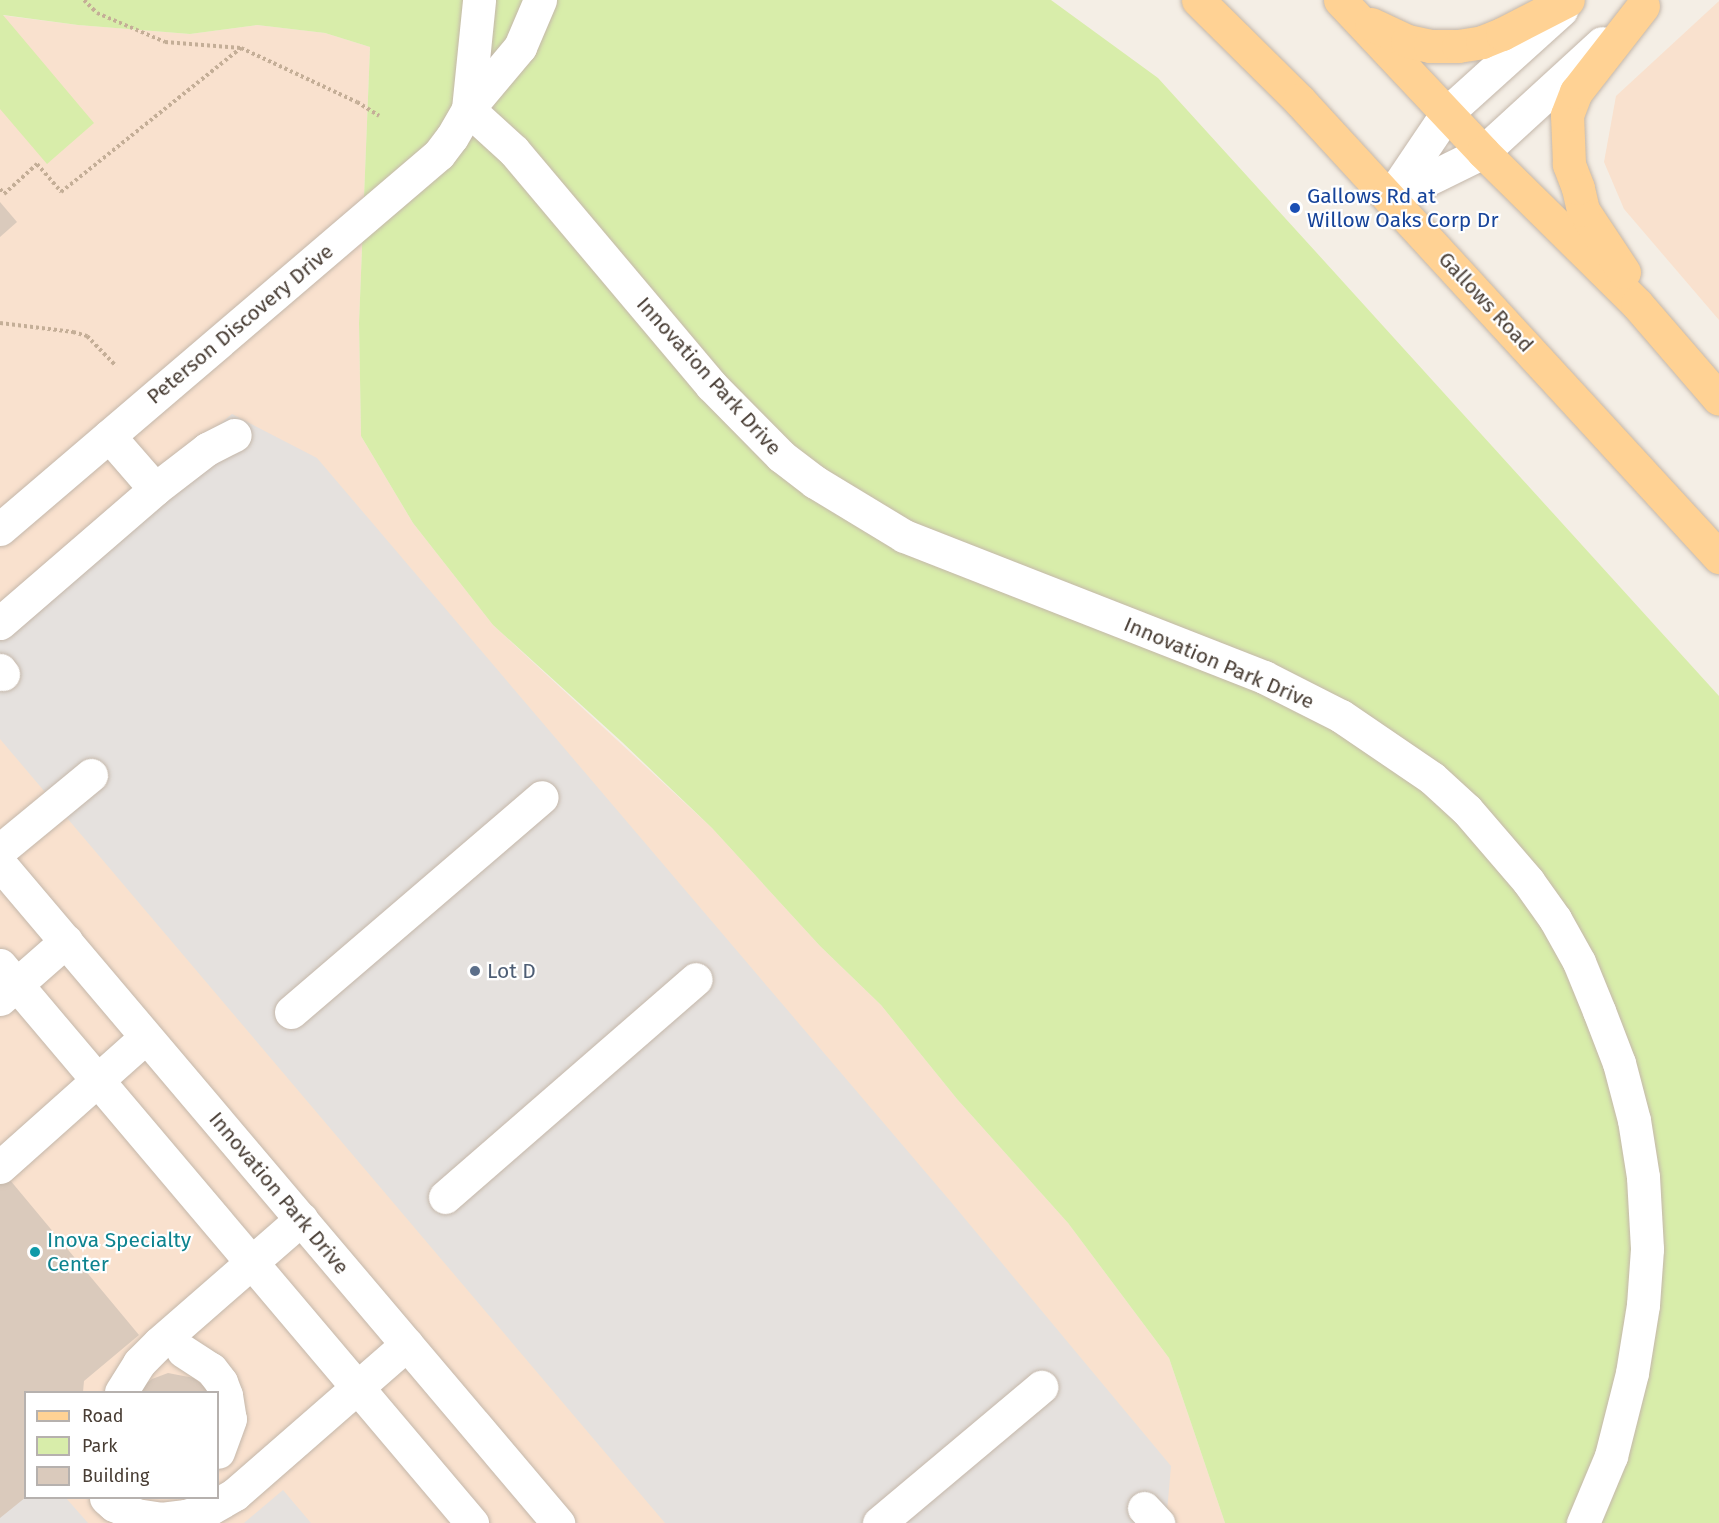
<!DOCTYPE html>
<html>
<head>
<meta charset="utf-8">
<style>
	body { margin:0 }
	#map { position:relative; width:1719px; height:1523px; overflow:hidden; background:#f4eee5; font-family:"Fira Sans",sans-serif }
	div>[style] { position:absolute }
	.commercial>* { inset:0; background:#f9e1ce }
	.green>* { inset:0; background:#d8edaa }
	.parking>* { inset:0; background:#e5e1de }
	.building>* { inset:0; background:#dacabc }
	.path>* { height:4px; margin-top:-2px; transform-origin:0; background:repeating-linear-gradient(90deg,#c4ae97 0 3px,transparent 0 6px) }
	.roads { filter:drop-shadow(0 0 2px #c4b7aa) drop-shadow(0 0 2px #c4b7aa) }
	.minor>* { height:33px; margin:-16.5px; padding:0 16.5px; transform-origin:16.5px; border-radius:16.5px; background:#fff }
	.major>* { height:33px; margin:-16.5px; padding:0 16.5px; transform-origin:16.5px; border-radius:16.5px; background:#ffd294 }
	.dots>* { width:16px; height:16px; translate:-50% -50%; box-sizing:border-box; border:3px solid #fff; border-radius:50% }
	span { translate:-50% -50%; white-space:nowrap; text-align:center; line-height:1.15; -webkit-text-stroke:4.5px #fff; paint-order:stroke }
	.transit-label { font-size:21px; color:#164399 }
	.left { translate:0 -50%; text-align:left }
	.street-label { font-size:21px; color:#483d34 }
	.service-label { font-size:21px; color:#4e5e75 }
	.culture-label { font-size:21px; color:#0d838f }
	.legend { position:absolute; left:24px; top:1391px; width:195px; height:108px; box-sizing:border-box; background:#fff; border:2px solid #b6b1ae; margin:0; padding:8px 10px; list-style:none; font-size:18px; color:#483d34 }
	.legend li { display:flex; align-items:center; gap:12px; height:30px }
	.legend b { width:30px; border:2px solid #b6b1ae }
</style>
</head>
<body>
<div id="map">
	<div class="commercial">
		<i style="clip-path:polygon(1719px 1px,1719px 320px,1624px 209px,1604px 162px,1616px 96px)"></i>
		<i style="clip-path:polygon(evenodd,0 15px,78px 25px,190px 34px,257px 25px,325px 33px,370px 47px,359px 323px,361px 436px,413px 523px,493px 625px,712px 828px,820px 946px,881px 1005px,957px 1099px,1068px 1223px,1169px 1358px,1225px 1523px,0 1523px,0 15px,26px 1392px,218px 1392px,218px 1498px,26px 1498px,26px 1392px)"></i>
	</div>
	<div class="green">
		<i style="clip-path:polygon(0 0,1051px 0,1158px 78px,1719px 696px,1719px 1523px,1225px 1523px,1169px 1358px,1068px 1223px,957px 1099px,881px 1005px,820px 946px,712px 828px,622px 742px,493px 625px,413px 523px,361px 436px,359px 323px,370px 47px,325px 33px,257px 25px,190px 34px,78px 25px,3px 15px,94px 123px,47px 164px,0 109px)"></i>
	</div>
	<div class="parking">
		<i style="clip-path:polygon(232px 414px,317px 458px,951px 1202px,1171px 1466px,1166px 1523px,665px 1523px,0 739px,0 610px)"></i>
		<i style="clip-path:polygon(283px 1490px,311px 1523px,244px 1523px)"></i>
		<i style="clip-path:polygon(25px 1495px,26px 1498px,66px 1498px,88px 1523px,0 1523px,0 1516px)"></i>
	</div>
	<div class="building">
		<i style="clip-path:polygon(0 202px,17px 222px,0 237px)"></i>
		<i style="clip-path:polygon(0 1168px,139px 1335px,84px 1381px,83px 1392px,26px 1392px,26px 1497px,0 1518px)"></i>
		<i style="clip-path:polygon(168px 1373px,194px 1378px,211px 1392px,136px 1392px,152px 1379px)"></i>
	</div>
	<div class="path">
		<i style="left:84px;top:0;width:18px;rotate:45deg"></i>
		<i style="left:97px;top:13px;width:74px;rotate:23.1deg"></i>
		<i style="left:165px;top:42px;width:76px;rotate:4.5deg"></i>
		<i style="left:241px;top:48px;width:128px;rotate:25deg"></i>
		<i style="left:357px;top:102px;width:26px;rotate:32deg"></i>
		<i style="left:0;top:189px;width:6px;rotate:51deg"></i>
		<i style="left:4px;top:194px;width:45px;rotate:-42.3deg"></i>
		<i style="left:37px;top:164px;width:37px;rotate:49deg"></i>
		<i style="left:61px;top:192px;width:231px;rotate:-38.7deg"></i>
		<i style="left:0;top:323px;width:74px;rotate:7deg"></i>
		<i style="left:73px;top:332px;width:15px;rotate:16deg"></i>
		<i style="left:87px;top:336px;width:42px;rotate:46deg"></i>
	</div>
	<div class="roads">
		<div class="minor">
			<i style="left:468px;top:109px;width:62px;rotate:42.4deg"></i>
			<i style="left:514px;top:151px;width:306px;rotate:49.9deg"></i>
			<i style="left:711px;top:385px;width:100px;rotate:45.4deg"></i>
			<i style="left:781px;top:456px;width:43px;rotate:37.4deg"></i>
			<i style="left:815px;top:482px;width:104px;rotate:31.2deg"></i>
			<i style="left:904px;top:536px;width:387px;rotate:21.4deg"></i>
			<i style="left:1264px;top:677px;width:86px;rotate:26.9deg"></i>
			<i style="left:1341px;top:716px;width:110px;rotate:34.3deg"></i>
			<i style="left:1432px;top:778px;width:47px;rotate:42.4deg"></i>
			<i style="left:1467px;top:810px;width:94px;rotate:49.3deg"></i>
			<i style="left:1528px;top:881px;width:47px;rotate:54.6deg"></i>
			<i style="left:1555px;top:919px;width:49px;rotate:60.8deg"></i>
			<i style="left:1579px;top:962px;width:53px;rotate:67.8deg"></i>
			<i style="left:1599px;top:1011px;width:56px;rotate:69deg"></i>
			<i style="left:1619px;top:1063px;width:59px;rotate:75.3deg"></i>
			<i style="left:1634px;top:1120px;width:58px;rotate:81deg"></i>
			<i style="left:1643px;top:1177px;width:72px;rotate:86.8deg"></i>
			<i style="left:1647px;top:1249px;width:56px;rotate:94.1deg"></i>
			<i style="left:1643px;top:1305px;width:69px;rotate:99.2deg"></i>
			<i style="left:1632px;top:1373px;width:86px;rotate:104.2deg"></i>
			<i style="left:1611px;top:1456px;width:73px;rotate:112.7deg"></i>
			<i style="left:468px;top:109px;width:110px;rotate:-84.2deg"></i>
			<i style="left:1391px;top:196px;width:100px;rotate:-56deg"></i>
			<i style="left:1447px;top:113px;width:154px;rotate:-42.1deg"></i>
			<i style="left:1390px;top:198px;width:104px;rotate:-26.3deg"></i>
			<i style="left:1483px;top:152px;width:161px;rotate:-42.5deg"></i>
			<i style="left:109px;top:436px;width:70px;rotate:49deg"></i>
			<i style="left:0;top:529px;width:577px;rotate:-40.5deg"></i>
			<i style="left:439px;top:154px;width:21px;rotate:-53deg"></i>
			<i style="left:452px;top:137px;width:32px;rotate:-60deg"></i>
			<i style="left:468px;top:109px;width:81px;rotate:-50deg"></i>
			<i style="left:520px;top:47px;width:51px;rotate:-66.9deg"></i>
			<i style="left:0;top:623px;width:205px;rotate:-40.8deg"></i>
			<i style="left:155px;top:489px;width:66px;rotate:-37.6deg"></i>
			<i style="left:207px;top:449px;width:31px;rotate:-27deg"></i>
			<i style="left:0;top:670px;width:5px;rotate:53deg"></i>
			<i style="left:0;top:850px;width:118px;rotate:-39.5deg"></i>
			<i style="left:0;top:864px;width:864px;rotate:49.74deg"></i>
			<i style="left:0;top:965px;width:731px;rotate:49.77deg"></i>
			<i style="left:0;top:999px;width:88px;rotate:-41.3deg"></i>
			<i style="left:291px;top:1012px;width:330px;rotate:-40.6deg"></i>
			<i style="left:0;top:1167px;width:195px;rotate:-41.7deg"></i>
			<i style="left:445px;top:1197px;width:332px;rotate:-41deg"></i>
			<i style="left:183px;top:1351px;width:33px;rotate:33deg"></i>
			<i style="left:211px;top:1369px;width:16px;rotate:52deg"></i>
			<i style="left:221px;top:1382px;width:14px;rotate:69deg"></i>
			<i style="left:226px;top:1395px;width:24px;rotate:81deg"></i>
			<i style="left:230px;top:1419px;width:35px;rotate:110deg"></i>
			<i style="left:121px;top:1392px;width:34px;rotate:-58deg"></i>
			<i style="left:139px;top:1363px;width:28px;rotate:-45deg"></i>
			<i style="left:159px;top:1343px;width:189px;rotate:-41.1deg"></i>
			<i style="left:106px;top:1498px;width:11px;rotate:41deg"></i>
			<i style="left:114px;top:1505px;width:24px;rotate:24deg"></i>
			<i style="left:136px;top:1515px;width:25px;rotate:9deg"></i>
			<i style="left:161px;top:1519px;width:25px;rotate:-7deg"></i>
			<i style="left:186px;top:1516px;width:26px;rotate:-18deg"></i>
			<i style="left:211px;top:1508px;width:28px;rotate:-30deg"></i>
			<i style="left:235px;top:1494px;width:228px;rotate:-41.1deg"></i>
			<i style="left:1144px;top:1508px;width:21px;rotate:47deg"></i>
			<i style="left:879px;top:1523px;width:212px;rotate:-40deg"></i>
		</div>
		<div class="major">
			<i style="left:1198px;top:0;width:142px;rotate:44.7deg"></i>
			<i style="left:1299px;top:100px;width:621px;rotate:47.42deg"></i>
			<i style="left:1340px;top:0;width:209px;rotate:46.7deg"></i>
			<i style="left:1483px;top:152px;width:216px;rotate:44.6deg"></i>
			<i style="left:1637px;top:304px;width:125px;rotate:49.2deg"></i>
			<i style="left:1371px;top:24px;width:40px;rotate:25deg"></i>
			<i style="left:1407px;top:41px;width:24px;rotate:12deg"></i>
			<i style="left:1430px;top:46px;width:28px"></i>
			<i style="left:1458px;top:46px;width:24px;rotate:-9deg"></i>
			<i style="left:1482px;top:42px;width:22px;rotate:-22deg"></i>
			<i style="left:1502px;top:34px;width:74px;rotate:-27.3deg"></i>
			<i style="left:1624px;top:272px;width:74px;rotate:-123.5deg"></i>
			<i style="left:1583px;top:210px;width:23px;rotate:-103deg"></i>
			<i style="left:1578px;top:188px;width:26px;rotate:-111deg"></i>
			<i style="left:1569px;top:164px;width:49px;rotate:-92.3deg"></i>
			<i style="left:1567px;top:115px;width:25px;rotate:-69deg"></i>
			<i style="left:1576px;top:92px;width:109px;rotate:-52.1deg"></i>
		</div>
	</div>
	<div class="dots">
		<i style="left:1295px;top:208px;background:#1a4fb4"></i>
		<i style="left:475px;top:971px;background:#5c6f8a"></i>
		<i style="left:35px;top:1252px;background:#0f9aa8"></i>
	</div>
	<div class="transit-label">
		<span class="left" style="left:1307px;top:208px">Gallows Rd at<br>Willow Oaks Corp Dr</span>
	</div>
	<div class="street-label">
		<span style="left:1486px;top:302px;rotate:47deg">Gallows Road</span>
		<span style="left:240px;top:324px;rotate:-40deg">Peterson Discovery Drive</span>
		<span style="left:709px;top:376px;rotate:48deg">Innovation Park Drive</span>
		<span style="left:1219px;top:663px;rotate:23deg">Innovation Park Drive</span>
		<span style="left:279px;top:1193px;rotate:50deg">Innovation Park Drive</span>
	</div>
	<div class="service-label">
		<span class="left" style="left:487px;top:971px">Lot D</span>
	</div>
	<div class="culture-label">
		<span class="left" style="left:47px;top:1252px">Inova Specialty<br>Center</span>
	</div>
	<ul class="legend">
	<li><b style="height:8px;background:#ffd294"></b>Road</li>
	<li><b style="height:16px;background:#d8edaa"></b>Park</li>
	<li><b style="height:16px;background:#dacabc"></b>Building</li>
	</ul>
</div>
</body>
</html>
